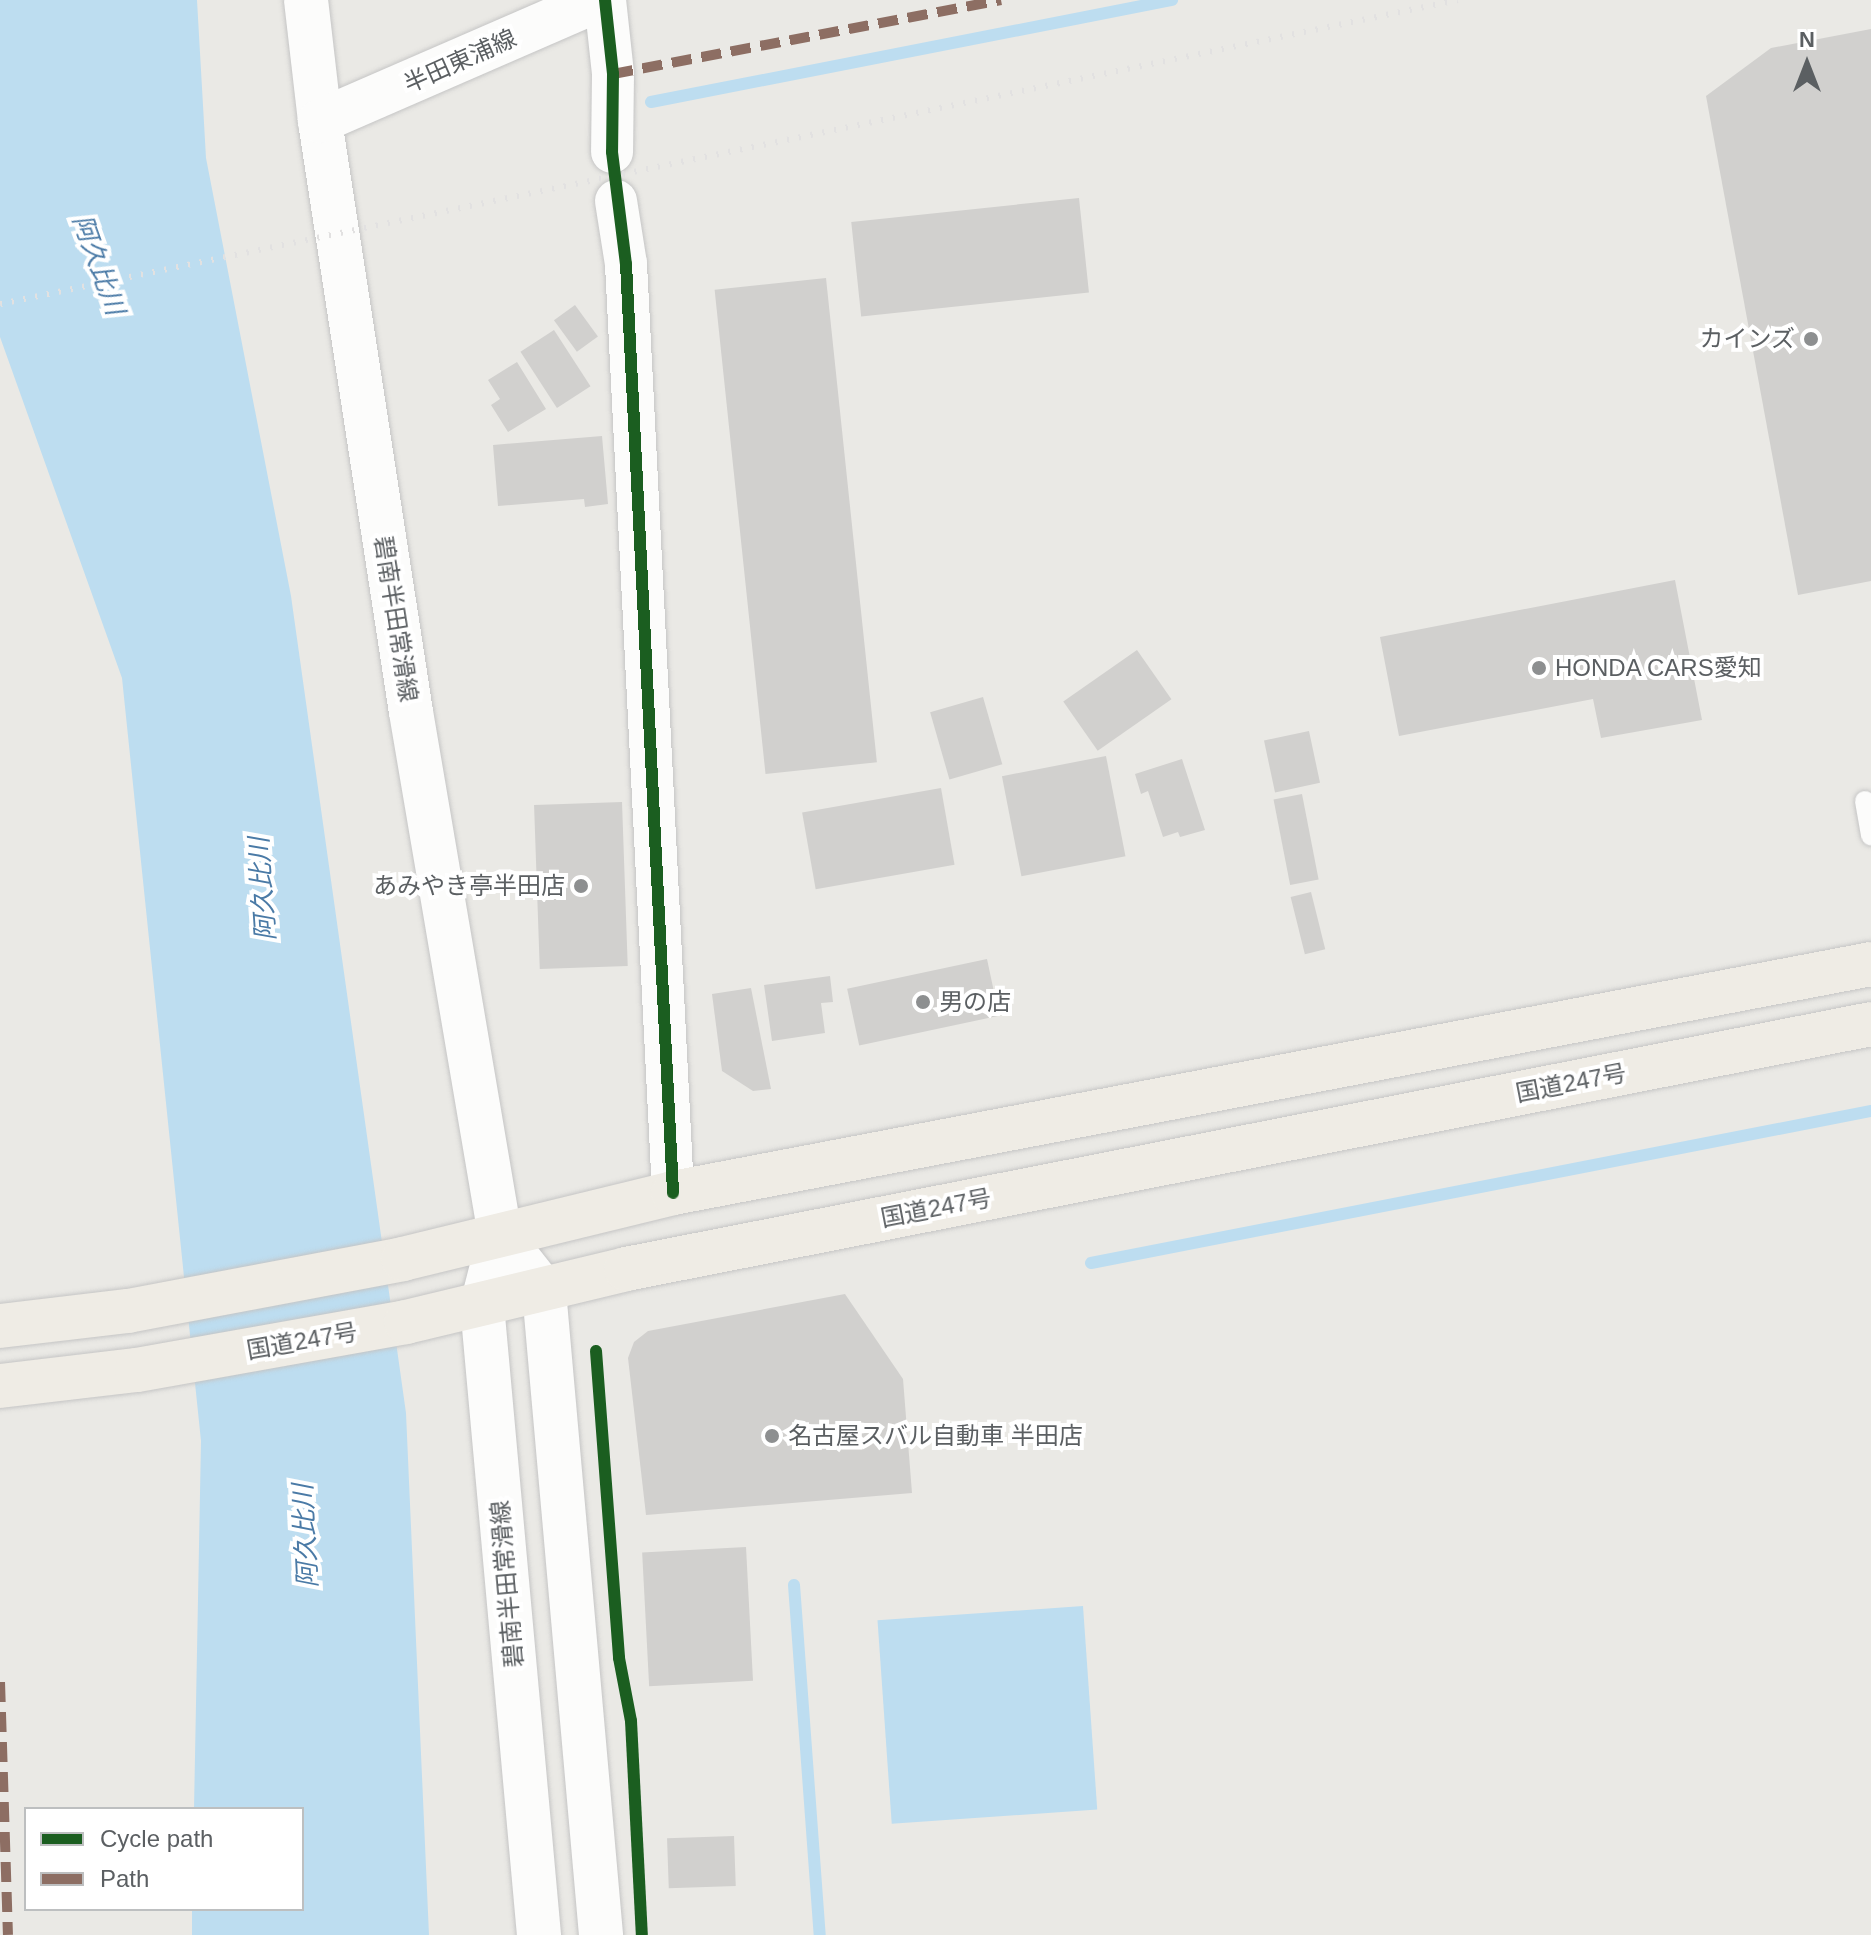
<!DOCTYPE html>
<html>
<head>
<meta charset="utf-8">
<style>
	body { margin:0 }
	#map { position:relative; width:1871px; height:1935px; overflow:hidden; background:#eae9e5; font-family:Helvetica,"Noto Sans JP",sans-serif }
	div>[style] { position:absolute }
	.water>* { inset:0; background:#bdddf0; transform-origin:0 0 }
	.stream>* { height:12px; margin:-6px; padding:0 6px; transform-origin:6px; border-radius:6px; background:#bdddf0 }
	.building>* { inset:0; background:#d1d0ce; transform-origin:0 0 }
	.roads { filter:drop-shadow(0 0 2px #c5c5c5) drop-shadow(0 0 2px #c5c5c5) }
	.service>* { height:20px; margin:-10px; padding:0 10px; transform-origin:10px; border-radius:10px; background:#fcfcfb }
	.minor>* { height:42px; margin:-21px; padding:0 21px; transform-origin:21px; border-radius:21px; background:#fcfcfb }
	.secondary>* { height:44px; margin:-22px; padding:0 22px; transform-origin:22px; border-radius:22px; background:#fcfcfb }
	.trunk>* { height:44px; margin:-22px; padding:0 22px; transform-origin:22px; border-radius:22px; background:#efece5 }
	.rail>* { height:6px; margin-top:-3px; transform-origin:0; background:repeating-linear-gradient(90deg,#e2e1e1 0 2px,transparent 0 12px) }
	.quiet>* { height:10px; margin-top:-5px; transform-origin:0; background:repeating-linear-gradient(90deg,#8d6e63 0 20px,transparent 0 30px) }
	.cycleway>* { height:12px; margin:-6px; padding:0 6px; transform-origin:6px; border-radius:6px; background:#1b5e20 }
	.dots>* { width:22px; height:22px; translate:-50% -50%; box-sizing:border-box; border:4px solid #fff; border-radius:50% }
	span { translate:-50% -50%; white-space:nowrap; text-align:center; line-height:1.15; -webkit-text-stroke:8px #fff; paint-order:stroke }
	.street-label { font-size:24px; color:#5b5f62 }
	.poi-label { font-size:24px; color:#5b5f62 }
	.right { translate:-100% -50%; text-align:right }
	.left { translate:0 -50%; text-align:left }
	.water-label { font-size:26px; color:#4a7aa6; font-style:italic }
	.legend { position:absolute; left:24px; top:1807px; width:280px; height:104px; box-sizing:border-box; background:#fff; border:2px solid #bdbfc0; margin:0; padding:10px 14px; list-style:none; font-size:24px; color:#5b5f62 }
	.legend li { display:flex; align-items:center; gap:16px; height:40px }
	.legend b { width:40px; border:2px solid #bdbfc0 }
	.north { position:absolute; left:1767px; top:24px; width:80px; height:80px; -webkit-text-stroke:6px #fff; paint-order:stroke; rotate:0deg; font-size:22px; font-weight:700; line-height:32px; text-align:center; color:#5b5f62 }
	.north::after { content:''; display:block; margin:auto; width:28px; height:36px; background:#5b5f62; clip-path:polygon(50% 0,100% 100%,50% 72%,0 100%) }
</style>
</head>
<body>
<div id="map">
	<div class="water">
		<i style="clip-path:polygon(0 0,197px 0,206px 158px,291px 596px,406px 1413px,429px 1935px,192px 1935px,192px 1909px,302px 1909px,302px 1809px,194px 1809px,201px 1441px,122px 678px,0 337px)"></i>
		<i style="left:1083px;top:1606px;width:204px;height:206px;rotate:86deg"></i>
	</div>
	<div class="stream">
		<i style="left:651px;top:102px;width:531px;rotate:-11.08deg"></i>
		<i style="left:1091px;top:1263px;width:795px;rotate:-11.03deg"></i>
		<i style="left:794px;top:1585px;width:351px;rotate:85.8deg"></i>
	</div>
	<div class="building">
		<i style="clip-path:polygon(1871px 29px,1871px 581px,1798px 595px,1706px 96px,1771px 48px)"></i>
		<i style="left:1079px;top:198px;width:95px;height:229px;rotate:84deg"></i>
		<i style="left:826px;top:278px;width:487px;height:112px;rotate:84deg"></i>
		<i style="left:575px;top:305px;width:39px;height:26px;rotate:54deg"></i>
		<i style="left:554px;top:330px;width:67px;height:40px;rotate:57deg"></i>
		<i style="clip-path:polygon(517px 362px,546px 409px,508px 432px,491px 405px,500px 399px,488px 380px)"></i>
		<i style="clip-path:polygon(602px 436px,608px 504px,585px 507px,584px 499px,498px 506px,493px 445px)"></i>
		<i style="clip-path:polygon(1675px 580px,1702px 720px,1601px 738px,1593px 699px,1399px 736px,1380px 637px)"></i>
		<i style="left:1137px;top:650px;width:60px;height:90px;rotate:55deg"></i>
		<i style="left:983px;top:697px;width:70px;height:55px;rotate:74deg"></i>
		<i style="left:1309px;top:731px;width:53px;height:46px;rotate:78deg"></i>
		<i style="left:1106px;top:756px;width:102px;height:106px;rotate:79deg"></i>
		<i style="clip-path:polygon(1182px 759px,1205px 830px,1180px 837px,1178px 832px,1163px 837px,1148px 791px,1141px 794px,1135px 774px)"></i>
		<i style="left:941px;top:788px;width:78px;height:141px;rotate:80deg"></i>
		<i style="left:1302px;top:794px;width:87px;height:29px;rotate:79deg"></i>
		<i style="left:622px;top:802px;width:164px;height:88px;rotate:88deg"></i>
		<i style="left:1311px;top:892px;width:59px;height:21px;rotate:76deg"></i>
		<i style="left:987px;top:959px;width:58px;height:143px;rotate:78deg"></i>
		<i style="clip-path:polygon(830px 976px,833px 1002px,821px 1003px,825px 1033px,772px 1041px,764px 985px)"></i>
		<i style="clip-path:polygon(751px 988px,771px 1089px,753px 1091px,722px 1071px,712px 994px)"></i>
		<i style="clip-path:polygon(845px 1294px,903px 1379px,912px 1493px,646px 1515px,628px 1358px,634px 1342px,648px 1331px)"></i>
		<i style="left:746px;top:1547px;width:134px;height:104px;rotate:87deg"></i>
		<i style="left:734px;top:1836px;width:50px;height:67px;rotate:88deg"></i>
	</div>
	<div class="roads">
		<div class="service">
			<i style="left:1865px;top:801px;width:35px;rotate:80deg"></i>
		</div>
		<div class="minor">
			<i style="left:605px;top:0;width:74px;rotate:83.8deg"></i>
			<i style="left:613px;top:74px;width:78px;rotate:90.7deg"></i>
			<i style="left:616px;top:201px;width:64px;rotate:81deg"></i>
			<i style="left:626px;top:264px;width:930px;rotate:87.1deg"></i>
		</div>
		<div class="secondary">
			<i style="left:306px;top:0;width:122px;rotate:83.4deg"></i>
			<i style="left:320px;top:121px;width:598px;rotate:81.25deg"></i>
			<i style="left:411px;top:712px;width:531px;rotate:80.34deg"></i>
			<i style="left:500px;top:1235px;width:72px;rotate:104.4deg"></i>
			<i style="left:482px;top:1305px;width:633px;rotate:84.83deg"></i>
			<i style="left:320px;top:121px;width:303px;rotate:-23.5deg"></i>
			<i style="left:500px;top:1235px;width:71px;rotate:51.8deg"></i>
			<i style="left:544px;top:1291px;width:647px;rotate:84.94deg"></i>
		</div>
		<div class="trunk">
			<i style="left:0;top:1326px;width:129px;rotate:-6.7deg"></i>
			<i style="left:128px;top:1311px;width:280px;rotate:-10.7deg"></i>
			<i style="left:403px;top:1259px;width:278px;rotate:-13.7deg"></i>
			<i style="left:673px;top:1193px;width:1220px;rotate:-10.82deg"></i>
			<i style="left:0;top:1386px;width:138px;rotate:-6.7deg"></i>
			<i style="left:137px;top:1370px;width:273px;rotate:-10.1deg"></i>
			<i style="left:406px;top:1322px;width:226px;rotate:-13.5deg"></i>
			<i style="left:626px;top:1269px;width:1269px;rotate:-11.13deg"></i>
		</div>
	</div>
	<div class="rail">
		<i style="left:0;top:304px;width:1489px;rotate:-11.78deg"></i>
	</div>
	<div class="quiet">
		<i style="left:613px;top:74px;width:395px;rotate:-10.8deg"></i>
		<i style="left:0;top:1682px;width:253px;rotate:88.2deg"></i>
	</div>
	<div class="cycleway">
		<i style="left:605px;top:0;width:74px;rotate:83.8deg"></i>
		<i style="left:613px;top:74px;width:78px;rotate:90.7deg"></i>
		<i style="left:612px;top:152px;width:113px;rotate:82.9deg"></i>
		<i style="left:626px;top:264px;width:930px;rotate:87.1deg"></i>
		<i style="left:596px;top:1351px;width:308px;rotate:85.7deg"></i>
		<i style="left:619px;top:1658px;width:64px;rotate:79.2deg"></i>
		<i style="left:631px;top:1721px;width:214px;rotate:87.1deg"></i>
	</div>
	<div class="dots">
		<i style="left:1811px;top:339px;background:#8d8f90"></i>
		<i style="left:1539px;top:668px;background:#8d8f90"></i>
		<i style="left:581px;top:886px;background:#8d8f90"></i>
		<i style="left:923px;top:1002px;background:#8d8f90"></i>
		<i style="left:772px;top:1436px;background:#8d8f90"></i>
	</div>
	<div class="street-label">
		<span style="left:460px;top:61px;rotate:-24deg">半田東浦線</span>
		<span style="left:396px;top:619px;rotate:81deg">碧南半田常滑線</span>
		<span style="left:1571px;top:1083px;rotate:-11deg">国道247号</span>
		<span style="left:936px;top:1208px;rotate:-11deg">国道247号</span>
		<span style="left:302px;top:1341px;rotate:-10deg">国道247号</span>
		<span style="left:507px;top:1584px;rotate:-95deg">碧南半田常滑線</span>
	</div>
	<div class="poi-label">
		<span class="right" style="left:1795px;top:339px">カインズ</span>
		<span class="left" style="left:1555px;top:668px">HONDA CARS愛知</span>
		<span class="right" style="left:565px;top:886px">あみやき亭半田店</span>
		<span class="left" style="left:939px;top:1002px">男の店</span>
		<span class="left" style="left:788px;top:1436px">名古屋スバル自動車 半田店</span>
	</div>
	<div class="water-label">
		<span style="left:98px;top:265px;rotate:70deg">阿久比川</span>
		<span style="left:263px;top:889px;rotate:-94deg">阿久比川</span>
		<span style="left:306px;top:1536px;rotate:-93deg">阿久比川</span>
	</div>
	<ul class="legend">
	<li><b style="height:10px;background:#1b5e20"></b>Cycle path</li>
	<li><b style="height:10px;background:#8d6e63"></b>Path</li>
	</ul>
	<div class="north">N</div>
</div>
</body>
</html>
